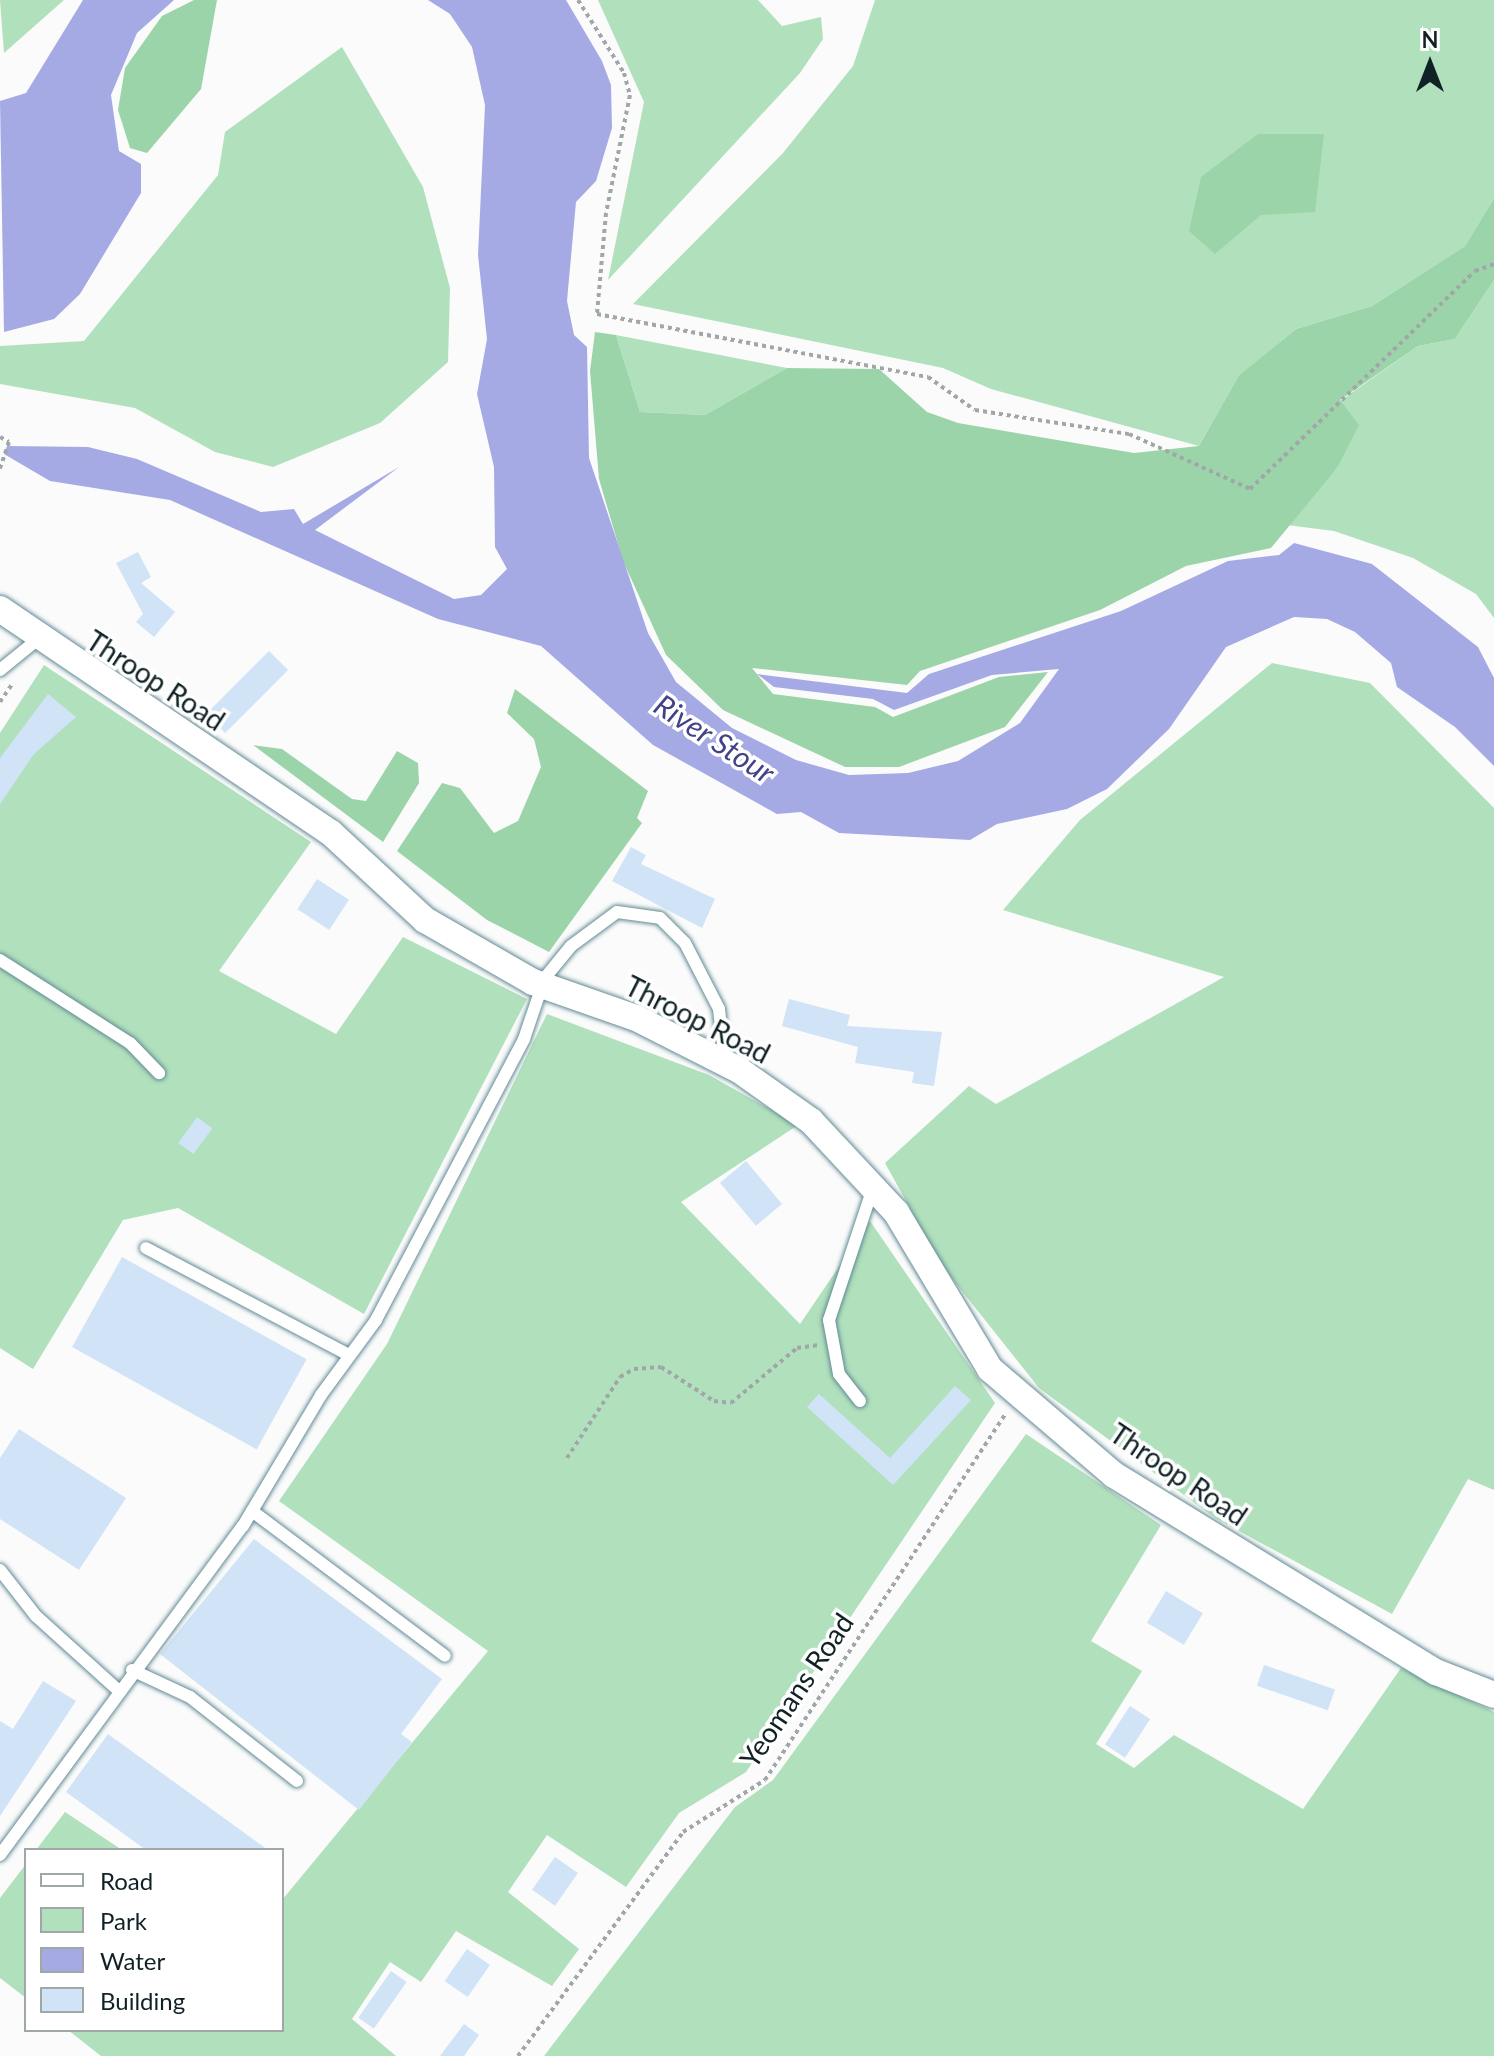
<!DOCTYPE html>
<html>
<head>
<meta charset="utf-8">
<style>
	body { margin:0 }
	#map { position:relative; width:1494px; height:2056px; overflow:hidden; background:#fbfbfb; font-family:Lato,sans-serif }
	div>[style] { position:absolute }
	.green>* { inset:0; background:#b1e0bc }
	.forest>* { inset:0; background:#9bd4a9 }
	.water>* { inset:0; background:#a5aae5 }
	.building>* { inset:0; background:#d0e3f7; transform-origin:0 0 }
	.path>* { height:4px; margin-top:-2px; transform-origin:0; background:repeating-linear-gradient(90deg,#a1a7a9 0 4px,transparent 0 8px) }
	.roads { filter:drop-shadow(0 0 2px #628b95) drop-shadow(0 0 2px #628b95) }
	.lane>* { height:12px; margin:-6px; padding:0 6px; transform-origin:6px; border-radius:6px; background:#fff }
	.street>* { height:26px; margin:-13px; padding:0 13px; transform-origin:13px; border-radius:13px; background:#fff }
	span { translate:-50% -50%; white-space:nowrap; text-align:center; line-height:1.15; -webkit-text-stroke:7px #fff; paint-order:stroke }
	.street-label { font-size:28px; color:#112226 }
	.water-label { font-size:30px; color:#424288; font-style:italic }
	.legend { position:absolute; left:24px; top:1848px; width:260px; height:184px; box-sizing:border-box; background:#fff; border:2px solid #a0a7a8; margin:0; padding:10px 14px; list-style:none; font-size:24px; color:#112226 }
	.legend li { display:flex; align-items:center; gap:16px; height:40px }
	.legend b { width:40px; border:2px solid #a0a7a8 }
	.north { position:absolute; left:1390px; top:24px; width:80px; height:80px; -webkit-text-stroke:6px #fff; paint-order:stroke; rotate:0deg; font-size:22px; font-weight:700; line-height:32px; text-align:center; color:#112226 }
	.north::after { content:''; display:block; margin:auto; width:28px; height:36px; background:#112226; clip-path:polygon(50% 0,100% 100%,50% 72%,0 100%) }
</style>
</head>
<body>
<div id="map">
	<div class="green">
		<i style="clip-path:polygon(0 0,64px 0,4px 53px)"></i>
		<i style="clip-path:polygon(598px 0,758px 0,782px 26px,821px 17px,823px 39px,800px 73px,608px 280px,644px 102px)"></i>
		<i style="clip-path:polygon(875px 0,1494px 0,1494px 198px,1465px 246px,1372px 306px,1296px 329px,1239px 375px,1199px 446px,991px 389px,943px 368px,633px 304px,783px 153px,853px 66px)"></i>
		<i style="clip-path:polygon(342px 47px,423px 187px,450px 288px,448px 362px,380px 423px,273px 467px,215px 452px,135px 408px,0 384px,0 346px,84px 341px,218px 175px,225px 132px)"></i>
		<i style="clip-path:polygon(1494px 280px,1494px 618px,1476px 594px,1413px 558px,1334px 531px,1287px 525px,1337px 468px,1340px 401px,1418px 346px,1455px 339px)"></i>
		<i style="clip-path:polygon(616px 335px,787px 368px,705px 415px,640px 412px)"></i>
		<i style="clip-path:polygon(1272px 663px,1370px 683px,1494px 808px,1494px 1490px,1468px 1479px,1392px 1614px,1215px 1518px,1039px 1388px,942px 1266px,885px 1163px,969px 1086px,996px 1104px,1224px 977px,1003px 910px,1080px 820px)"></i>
		<i style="clip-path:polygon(44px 665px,311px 842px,219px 971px,336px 1034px,403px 937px,527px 999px,364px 1314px,178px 1208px,123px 1220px,33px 1369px,0 1348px,0 733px)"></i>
		<i style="clip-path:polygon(547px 1014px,709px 1075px,798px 1125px,681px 1202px,800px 1324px,870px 1221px,995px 1403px,746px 1772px,679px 1813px,626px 1887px,547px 1835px,508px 1892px,579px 1949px,552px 1986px,456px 1931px,421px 1982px,390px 1962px,352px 2019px,396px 2056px,101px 2056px,68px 2030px,282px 2030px,282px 1900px,488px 1651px,279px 1501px,387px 1344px)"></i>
		<i style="clip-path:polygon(1026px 1434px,1161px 1525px,1091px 1641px,1142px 1671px,1096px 1744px,1134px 1768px,1174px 1735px,1303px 1809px,1401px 1668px,1494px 1712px,1494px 2056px,544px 2056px,735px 1807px,773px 1780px)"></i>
		<i style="clip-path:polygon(65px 1812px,122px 1850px,36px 1850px)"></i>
		<i style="clip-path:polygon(26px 1864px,26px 1998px,0 1978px,0 1898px)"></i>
	</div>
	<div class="forest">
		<i style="clip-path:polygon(194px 0,217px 0,201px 89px,147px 153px,130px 148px,118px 110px,125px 68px,162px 16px)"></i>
		<i style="clip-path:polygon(1258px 134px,1324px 134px,1315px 212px,1261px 215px,1215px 254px,1189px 231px,1201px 177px)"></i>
		<i style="clip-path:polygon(1494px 198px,1494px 280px,1455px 339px,1418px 346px,1340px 400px,1359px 425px,1337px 468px,1271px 548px,1186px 566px,1100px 610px,920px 671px,907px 685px,752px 668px,773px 694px,875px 707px,893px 717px,999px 677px,1048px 672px,1005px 727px,899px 767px,845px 767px,723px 710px,666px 655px,623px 561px,599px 479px,590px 371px,595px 332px,616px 335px,640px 412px,705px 415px,787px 368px,879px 369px,927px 412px,958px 423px,1134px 453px,1199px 446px,1239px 375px,1296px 329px,1372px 306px,1465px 246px)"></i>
		<i style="clip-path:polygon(515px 689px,648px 791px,637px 818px,642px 823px,549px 952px,487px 920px,397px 851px,442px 783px,460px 788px,494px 833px,518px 821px,541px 767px,534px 739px,507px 713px)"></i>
		<i style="clip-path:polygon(253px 745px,282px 749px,352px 799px,366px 801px,397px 751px,418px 763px,419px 783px,383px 842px)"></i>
	</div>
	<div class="water">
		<i style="clip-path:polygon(83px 0,174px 0,137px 33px,111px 95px,119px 151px,141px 164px,141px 193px,80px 294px,54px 319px,4px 332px,0 101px,26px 93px)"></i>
		<i style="clip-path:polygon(428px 0,566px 0,602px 61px,611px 85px,612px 128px,596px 181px,576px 202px,567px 301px,574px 335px,587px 347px,589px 458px,648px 633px,676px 682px,732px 728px,796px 760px,849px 775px,908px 773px,958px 761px,1020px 723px,1059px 669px,992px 675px,894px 710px,873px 699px,774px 687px,757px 674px,907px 693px,929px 674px,1121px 611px,1228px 561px,1279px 555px,1294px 543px,1372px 564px,1478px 647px,1494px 678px,1494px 766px,1455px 727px,1397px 687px,1391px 663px,1355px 632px,1327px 619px,1294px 617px,1226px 647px,1169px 729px,1107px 789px,1067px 809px,997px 824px,970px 840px,839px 833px,801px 812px,777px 814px,653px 745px,541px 646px,438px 619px,170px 500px,50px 481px,4px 454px,7px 446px,88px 447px,137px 459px,261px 512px,294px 509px,303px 524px,399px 467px,315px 530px,454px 599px,481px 595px,507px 569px,495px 547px,494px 467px,477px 394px,487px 339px,478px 255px,485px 105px,472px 47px,450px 14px)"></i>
	</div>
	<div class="building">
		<i style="clip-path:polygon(138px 552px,151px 577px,141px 583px,175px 612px,154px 637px,136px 622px,143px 614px,116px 563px)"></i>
		<i style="left:269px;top:651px;width:27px;height:89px;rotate:45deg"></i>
		<i style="clip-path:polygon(48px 694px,76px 717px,34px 754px,0 804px,0 758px)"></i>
		<i style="clip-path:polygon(631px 847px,646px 855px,641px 864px,715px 899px,702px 928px,612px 881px)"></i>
		<i style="left:317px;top:879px;width:38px;height:36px;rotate:33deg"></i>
		<i style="clip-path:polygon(789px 999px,850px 1015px,847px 1026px,942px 1032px,934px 1086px,912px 1083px,914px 1072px,855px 1063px,858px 1047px,782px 1026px)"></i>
		<i style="left:197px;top:1117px;width:19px;height:32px;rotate:36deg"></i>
		<i style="left:746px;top:1161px;width:56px;height:34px;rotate:50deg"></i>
		<i style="left:122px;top:1257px;width:211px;height:103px;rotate:29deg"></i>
		<i style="clip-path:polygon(955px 1386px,971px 1400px,893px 1485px,807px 1407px,819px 1394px,890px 1458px)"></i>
		<i style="clip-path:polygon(19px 1429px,126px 1498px,79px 1570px,0 1519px,0 1458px)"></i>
		<i style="clip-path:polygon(254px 1539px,442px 1679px,401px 1734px,412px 1742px,359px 1810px,160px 1654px)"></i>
		<i style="left:1166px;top:1591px;width:43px;height:37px;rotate:31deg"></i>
		<i style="left:1264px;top:1665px;width:75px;height:22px;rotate:19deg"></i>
		<i style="clip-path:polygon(43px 1681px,76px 1701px,0 1816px,0 1721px,13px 1729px)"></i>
		<i style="left:1130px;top:1706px;width:24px;height:46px;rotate:33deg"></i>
		<i style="clip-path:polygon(108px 1734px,268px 1850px,146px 1850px,66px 1792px)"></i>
		<i style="left:555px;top:1857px;width:28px;height:40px;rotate:35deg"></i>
		<i style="left:467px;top:1949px;width:28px;height:39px;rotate:35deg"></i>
		<i style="left:391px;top:1971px;width:19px;height:57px;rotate:35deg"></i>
		<i style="clip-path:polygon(464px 2024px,479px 2035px,464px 2056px,440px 2056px)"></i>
	</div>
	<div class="path">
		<i style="left:578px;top:0;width:86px;rotate:57.8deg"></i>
		<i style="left:624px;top:73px;width:23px;rotate:75deg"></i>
		<i style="left:630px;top:95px;width:120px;rotate:101.5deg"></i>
		<i style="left:606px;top:213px;width:101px;rotate:95.1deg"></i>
		<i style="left:597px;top:314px;width:337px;rotate:10.8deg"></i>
		<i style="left:928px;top:377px;width:57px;rotate:35.1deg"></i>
		<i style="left:975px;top:410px;width:156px;rotate:8.9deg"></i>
		<i style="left:1129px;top:434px;width:133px;rotate:24.4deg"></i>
		<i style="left:1250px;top:489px;width:313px;rotate:-44.1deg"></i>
		<i style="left:1475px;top:271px;width:20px;rotate:-20deg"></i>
		<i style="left:0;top:437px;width:10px;rotate:29deg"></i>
		<i style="left:9px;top:442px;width:28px;rotate:109deg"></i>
		<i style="left:0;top:702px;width:22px;rotate:-56deg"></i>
		<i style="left:567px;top:1458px;width:97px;rotate:-56.8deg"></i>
		<i style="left:620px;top:1377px;width:16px;rotate:-30deg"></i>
		<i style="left:634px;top:1369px;width:27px;rotate:-4deg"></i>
		<i style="left:661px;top:1367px;width:63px;rotate:32.7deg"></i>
		<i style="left:714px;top:1401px;width:17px;rotate:7deg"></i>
		<i style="left:731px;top:1403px;width:86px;rotate:-39.8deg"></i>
		<i style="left:797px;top:1348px;width:22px;rotate:-8deg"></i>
		<i style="left:518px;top:2056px;width:278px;rotate:-53.6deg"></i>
		<i style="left:683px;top:1832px;width:97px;rotate:-32.4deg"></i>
		<i style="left:765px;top:1780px;width:438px;rotate:-56.7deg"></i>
	</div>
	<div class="roads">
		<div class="lane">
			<i style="left:0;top:670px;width:49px;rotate:-39.2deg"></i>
			<i style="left:0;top:960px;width:154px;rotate:32.6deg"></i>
			<i style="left:130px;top:1043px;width:42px;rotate:46deg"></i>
			<i style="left:539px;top:985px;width:50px;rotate:-50.6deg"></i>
			<i style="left:571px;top:946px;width:57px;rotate:-36.5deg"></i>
			<i style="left:617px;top:912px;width:43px;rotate:7.9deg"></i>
			<i style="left:660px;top:918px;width:35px;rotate:45deg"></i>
			<i style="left:685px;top:943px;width:74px;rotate:62.7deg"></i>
			<i style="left:719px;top:1009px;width:54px;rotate:83.7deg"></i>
			<i style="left:146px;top:1248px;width:229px;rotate:27.8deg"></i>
			<i style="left:860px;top:1401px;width:34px;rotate:-128deg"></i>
			<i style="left:839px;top:1374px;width:55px;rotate:-100.5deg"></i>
			<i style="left:829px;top:1320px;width:139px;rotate:-71.6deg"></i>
			<i style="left:252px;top:1511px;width:241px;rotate:36.9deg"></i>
			<i style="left:0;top:1570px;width:58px;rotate:52deg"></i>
			<i style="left:36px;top:1616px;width:110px;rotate:42.1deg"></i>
			<i style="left:132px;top:1670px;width:64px;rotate:25deg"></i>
			<i style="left:190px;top:1697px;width:136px;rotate:38.1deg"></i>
			<i style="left:0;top:1855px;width:409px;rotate:-53.6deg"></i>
			<i style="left:243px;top:1526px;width:152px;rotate:-59.2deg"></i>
			<i style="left:321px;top:1395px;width:93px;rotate:-53.7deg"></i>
			<i style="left:376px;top:1320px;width:318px;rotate:-62.2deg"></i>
			<i style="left:524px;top:1039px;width:56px;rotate:-71.2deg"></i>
		</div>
		<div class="street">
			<i style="left:0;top:609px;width:400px;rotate:34.1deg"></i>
			<i style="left:331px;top:833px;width:128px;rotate:42.8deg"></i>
			<i style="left:425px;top:920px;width:125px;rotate:29.9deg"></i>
			<i style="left:533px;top:982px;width:109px;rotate:19.3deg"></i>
			<i style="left:636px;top:1018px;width:115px;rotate:26.8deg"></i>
			<i style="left:739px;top:1070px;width:88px;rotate:35.3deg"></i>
			<i style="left:811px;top:1121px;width:125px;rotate:47deg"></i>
			<i style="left:896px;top:1212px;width:183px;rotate:59.1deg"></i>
			<i style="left:990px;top:1369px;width:163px;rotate:40.5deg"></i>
			<i style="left:1114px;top:1475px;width:377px;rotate:31.5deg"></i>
			<i style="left:1436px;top:1672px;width:62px;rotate:21.6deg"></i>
		</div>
	</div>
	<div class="street-label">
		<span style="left:156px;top:680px;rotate:33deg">Throop Road</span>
		<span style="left:698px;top:1019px;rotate:27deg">Throop Road</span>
		<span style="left:1179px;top:1474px;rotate:34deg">Throop Road</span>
		<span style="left:796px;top:1690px;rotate:-56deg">Yeomans Road</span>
	</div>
	<div class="water-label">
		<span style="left:715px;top:738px;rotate:33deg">River Stour</span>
	</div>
	<ul class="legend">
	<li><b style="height:10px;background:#fff"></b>Road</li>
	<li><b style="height:22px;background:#b1e0bc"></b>Park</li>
	<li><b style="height:22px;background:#a5aae5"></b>Water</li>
	<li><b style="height:22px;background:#d0e3f7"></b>Building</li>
	</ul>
	<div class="north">N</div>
</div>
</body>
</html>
